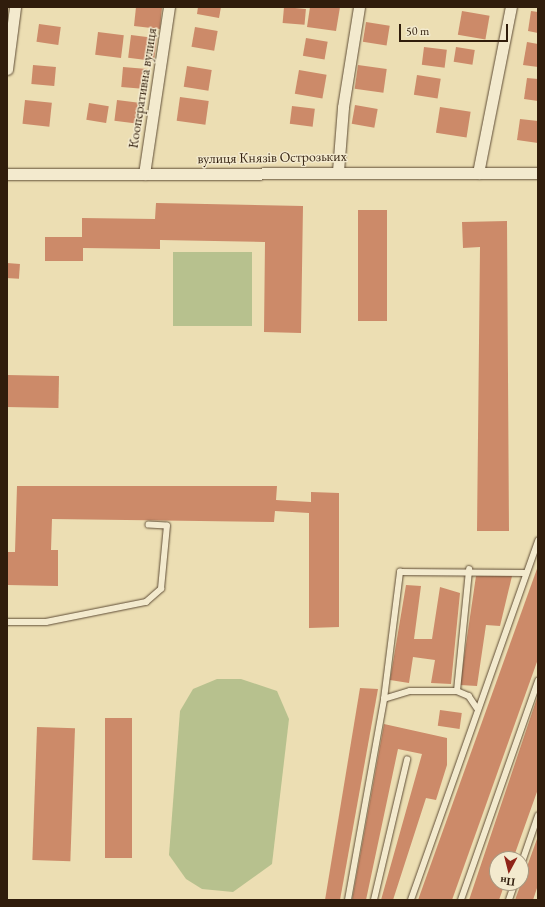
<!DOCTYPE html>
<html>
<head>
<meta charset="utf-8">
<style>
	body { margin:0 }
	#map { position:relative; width:545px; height:907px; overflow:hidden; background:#ecdeb3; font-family:"EB Garamond",serif }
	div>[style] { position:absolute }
	.green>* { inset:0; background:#b7c18e; transform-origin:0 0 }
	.building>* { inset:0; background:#cc8a69; transform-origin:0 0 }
	.roads { filter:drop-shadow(0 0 1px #5f4d36) drop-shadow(0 0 1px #5f4d36) }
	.lane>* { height:5.5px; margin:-2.75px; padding:0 2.75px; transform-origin:2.75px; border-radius:2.75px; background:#f3eace }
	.street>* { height:11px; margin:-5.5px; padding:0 5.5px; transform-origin:5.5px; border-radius:5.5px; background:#f3eace }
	span { translate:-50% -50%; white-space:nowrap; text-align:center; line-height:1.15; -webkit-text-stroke:3px #f3eace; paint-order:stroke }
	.street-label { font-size:14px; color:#301d0c }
	.frame { position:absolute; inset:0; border:8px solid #301d0c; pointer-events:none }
	.north { position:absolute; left:489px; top:851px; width:40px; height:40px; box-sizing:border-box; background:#f3eace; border:1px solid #a59880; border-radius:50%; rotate:187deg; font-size:11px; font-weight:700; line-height:16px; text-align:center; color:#301d0c }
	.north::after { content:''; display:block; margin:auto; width:14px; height:18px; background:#8f2418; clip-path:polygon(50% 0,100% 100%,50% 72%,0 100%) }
	.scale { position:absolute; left:399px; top:24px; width:109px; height:18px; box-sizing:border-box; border:2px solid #301d0c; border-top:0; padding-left:5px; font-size:12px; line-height:14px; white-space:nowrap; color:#301d0c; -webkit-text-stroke:3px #f3eace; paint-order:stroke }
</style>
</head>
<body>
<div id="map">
	<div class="green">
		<i style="left:173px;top:252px;width:79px;height:74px"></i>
		<i style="clip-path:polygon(217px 679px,241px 679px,277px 691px,289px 719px,272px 864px,233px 892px,202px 889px,186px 879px,169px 855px,180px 711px,193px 689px)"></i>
	</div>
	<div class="building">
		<i style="clip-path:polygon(136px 7px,162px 7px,160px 29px,134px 26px)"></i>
		<i style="clip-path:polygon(198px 7px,221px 7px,219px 18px,197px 14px)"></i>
		<i style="left:284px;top:7px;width:22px;height:16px;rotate:5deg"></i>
		<i style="clip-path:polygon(310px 7px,340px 7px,336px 31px,307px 27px)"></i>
		<i style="left:462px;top:11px;width:28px;height:24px;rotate:10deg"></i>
		<i style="clip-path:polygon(531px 11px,538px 12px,538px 33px,528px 31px)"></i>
		<i style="left:366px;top:22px;width:24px;height:20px;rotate:9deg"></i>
		<i style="left:39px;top:24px;width:22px;height:18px;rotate:8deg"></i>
		<i style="left:195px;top:27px;width:23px;height:20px;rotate:10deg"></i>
		<i style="left:98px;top:32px;width:26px;height:23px;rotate:7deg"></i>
		<i style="left:131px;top:35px;width:26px;height:23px;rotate:7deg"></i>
		<i style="left:306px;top:38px;width:22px;height:18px;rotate:10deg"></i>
		<i style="clip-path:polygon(527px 42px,538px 44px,538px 67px,523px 65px)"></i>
		<i style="left:424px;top:47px;width:23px;height:18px;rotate:7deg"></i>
		<i style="left:456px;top:47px;width:19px;height:15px;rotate:9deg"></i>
		<i style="left:33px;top:65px;width:23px;height:19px;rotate:5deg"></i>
		<i style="left:358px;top:65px;width:29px;height:24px;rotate:8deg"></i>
		<i style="left:187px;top:66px;width:25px;height:21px;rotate:9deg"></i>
		<i style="left:123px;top:67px;width:24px;height:20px;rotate:5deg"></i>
		<i style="left:299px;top:70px;width:28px;height:24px;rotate:10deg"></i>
		<i style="left:417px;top:75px;width:24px;height:20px;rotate:9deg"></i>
		<i style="clip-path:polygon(527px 78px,538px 79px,538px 101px,524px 99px)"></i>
		<i style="left:180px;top:97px;width:29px;height:24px;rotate:8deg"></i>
		<i style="left:25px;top:100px;width:27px;height:24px;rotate:6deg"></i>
		<i style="left:117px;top:100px;width:24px;height:21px;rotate:7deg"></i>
		<i style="left:89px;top:103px;width:20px;height:17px;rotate:9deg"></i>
		<i style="left:355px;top:105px;width:23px;height:19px;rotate:10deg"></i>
		<i style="left:292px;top:106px;width:23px;height:18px;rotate:7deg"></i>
		<i style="left:440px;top:107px;width:31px;height:26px;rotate:9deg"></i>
		<i style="clip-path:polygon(520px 119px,538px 121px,538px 143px,517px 140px)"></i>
		<i style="clip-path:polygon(156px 203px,303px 206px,301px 333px,264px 332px,265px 242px,160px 240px,160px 249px,83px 248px,83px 261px,45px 261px,45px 237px,82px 237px,82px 218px,155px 219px)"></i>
		<i style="left:358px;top:210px;width:29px;height:111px"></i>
		<i style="clip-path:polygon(507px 221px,509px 531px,477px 531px,480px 247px,463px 248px,462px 222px)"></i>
		<i style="left:7px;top:263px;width:13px;height:15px;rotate:4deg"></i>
		<i style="left:7px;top:375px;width:52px;height:32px;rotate:1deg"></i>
		<i style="clip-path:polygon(17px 486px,277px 486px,276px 500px,311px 502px,311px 492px,339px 493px,339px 627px,309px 628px,309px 513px,275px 511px,274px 522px,52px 519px,51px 550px,58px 550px,58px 586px,7px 585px,7px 552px,15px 552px)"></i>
		<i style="clip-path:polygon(538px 566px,538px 659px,452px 900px,418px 900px)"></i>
		<i style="clip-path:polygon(476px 576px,512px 576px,500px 626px,486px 625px,477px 686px,460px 685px)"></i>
		<i style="clip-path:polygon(406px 585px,421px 586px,414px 639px,432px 639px,440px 587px,460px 593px,451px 684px,431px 683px,435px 660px,413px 657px,409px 683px,390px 680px)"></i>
		<i style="clip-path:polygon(360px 688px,378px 689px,340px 900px,325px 900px)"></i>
		<i style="clip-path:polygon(538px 695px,538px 789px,513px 859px,497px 859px,497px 883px,505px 883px,499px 900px,469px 900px)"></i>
		<i style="left:440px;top:710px;width:22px;height:16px;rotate:8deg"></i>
		<i style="left:105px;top:718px;width:27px;height:140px"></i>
		<i style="clip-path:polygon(384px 724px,447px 738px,447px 765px,436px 800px,426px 798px,393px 900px,381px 900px,422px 754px,398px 749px,366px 900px,352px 900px)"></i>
		<i style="left:37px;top:727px;width:38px;height:133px;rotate:2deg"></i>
		<i style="clip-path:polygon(538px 836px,538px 885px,533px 900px,515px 900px)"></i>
	</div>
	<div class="roads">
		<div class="lane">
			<i style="left:7px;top:622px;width:39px"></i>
			<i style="left:46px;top:622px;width:102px;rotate:-11.3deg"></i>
			<i style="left:146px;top:602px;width:20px;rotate:-41deg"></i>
			<i style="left:161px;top:589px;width:63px;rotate:-84.6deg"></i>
			<i style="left:167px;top:526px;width:18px;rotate:-177deg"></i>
			<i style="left:457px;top:691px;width:13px;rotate:23deg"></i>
			<i style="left:469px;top:696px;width:14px;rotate:56deg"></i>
			<i style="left:384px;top:699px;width:27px;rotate:-17deg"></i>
			<i style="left:410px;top:691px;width:47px"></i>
			<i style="left:457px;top:691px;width:122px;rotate:-84.3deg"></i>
			<i style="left:521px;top:865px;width:52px;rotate:-70.9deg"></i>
			<i style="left:348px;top:900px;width:204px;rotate:-79.8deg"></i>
			<i style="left:384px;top:699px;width:128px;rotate:-82.8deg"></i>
			<i style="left:400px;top:572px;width:126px;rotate:0.5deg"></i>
			<i style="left:374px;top:900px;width:144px;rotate:-76.7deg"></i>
			<i style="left:411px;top:900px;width:381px;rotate:-70.5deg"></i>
			<i style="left:461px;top:900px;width:232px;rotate:-70.6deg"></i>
			<i style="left:509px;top:900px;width:18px;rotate:-71deg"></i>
		</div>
		<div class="street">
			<i style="left:7px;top:69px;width:63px;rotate:-82.6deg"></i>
			<i style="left:338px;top:171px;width:64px;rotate:-85.5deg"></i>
			<i style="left:343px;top:107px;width:101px;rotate:-80.9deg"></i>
			<i style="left:478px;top:173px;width:169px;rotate:-78.8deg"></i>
			<i style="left:7px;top:174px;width:531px;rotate:-0.11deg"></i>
			<i style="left:144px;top:174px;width:169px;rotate:-81.5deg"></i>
		</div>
	</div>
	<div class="street-label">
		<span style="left:142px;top:88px;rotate:-81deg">Кооперативна вулиця</span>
		<span style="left:272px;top:157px;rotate:-1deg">вулиця Князів Острозьких</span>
	</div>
	<div class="frame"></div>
	<div class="north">Пн</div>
	<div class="scale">50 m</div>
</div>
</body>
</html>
